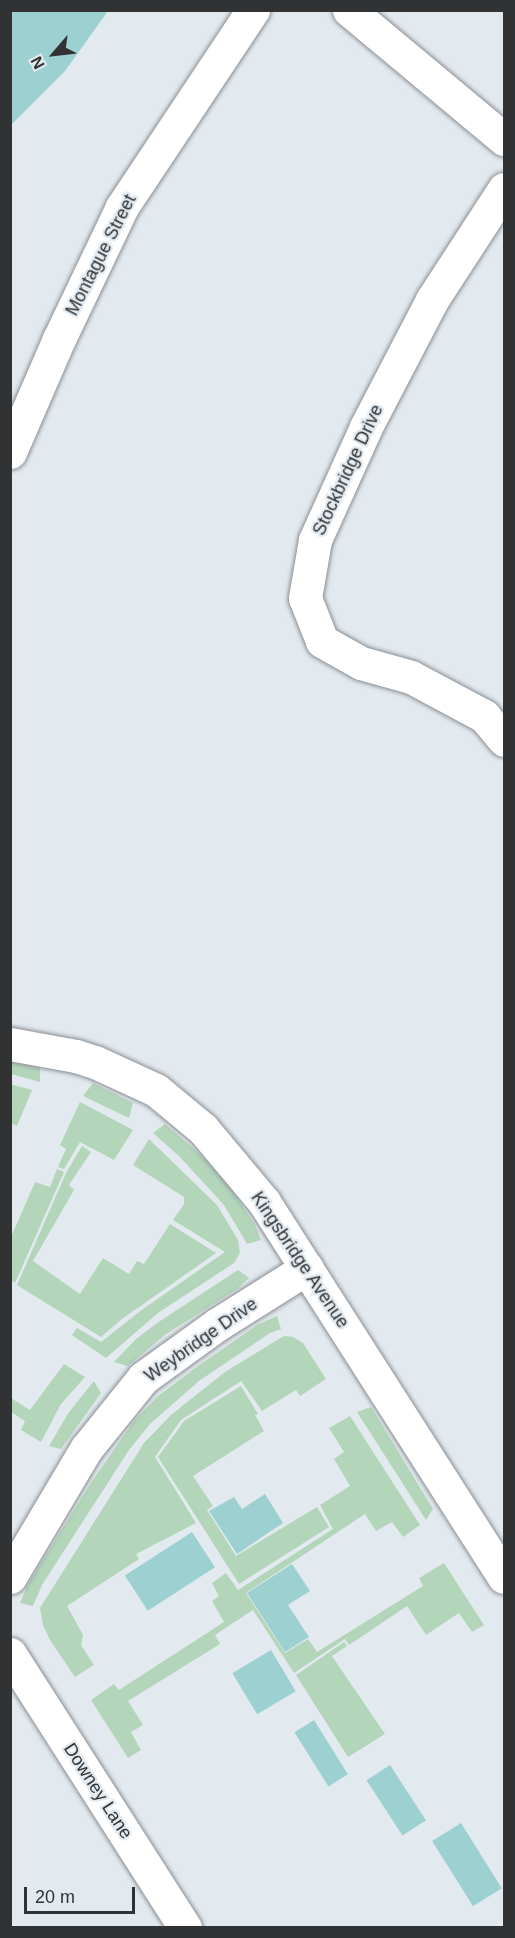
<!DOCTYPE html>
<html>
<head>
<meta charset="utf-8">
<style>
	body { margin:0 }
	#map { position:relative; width:515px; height:1938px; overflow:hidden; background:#e3eaef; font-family:Helvetica,sans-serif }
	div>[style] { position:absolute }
	.green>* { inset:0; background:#b3d5b9 }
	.water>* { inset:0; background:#9cd0d1; transform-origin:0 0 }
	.roads { filter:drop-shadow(0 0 2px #898f94) drop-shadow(0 0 2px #898f94) }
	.minor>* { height:33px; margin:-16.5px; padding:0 16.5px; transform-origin:16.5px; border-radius:16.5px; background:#fff }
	span { translate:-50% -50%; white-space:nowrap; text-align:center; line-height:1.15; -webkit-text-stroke:4.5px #e3eaef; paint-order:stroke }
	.street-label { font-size:18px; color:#303234 }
	.frame { position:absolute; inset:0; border:12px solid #303234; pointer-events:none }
	.north { position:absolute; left:24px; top:24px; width:60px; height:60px; -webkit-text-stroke:4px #e3eaef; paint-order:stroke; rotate:242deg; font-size:16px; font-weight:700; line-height:24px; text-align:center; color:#303234 }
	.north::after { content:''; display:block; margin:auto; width:21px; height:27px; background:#303234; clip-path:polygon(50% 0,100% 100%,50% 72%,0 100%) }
	.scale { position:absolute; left:24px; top:1887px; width:111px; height:27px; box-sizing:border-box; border:3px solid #303234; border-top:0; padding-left:8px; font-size:18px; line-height:21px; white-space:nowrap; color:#303234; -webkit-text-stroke:4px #e3eaef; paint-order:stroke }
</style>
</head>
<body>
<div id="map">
	<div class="green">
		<i style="clip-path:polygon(11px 1062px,40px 1068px,40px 1082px,11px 1074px)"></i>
		<i style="clip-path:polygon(93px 1083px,133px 1103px,129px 1118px,83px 1096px)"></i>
		<i style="clip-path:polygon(10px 1084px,32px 1090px,17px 1126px,11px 1123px)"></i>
		<i style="clip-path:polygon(80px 1102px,133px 1130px,114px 1160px,80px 1142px,64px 1169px,58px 1167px,66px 1149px,60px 1145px)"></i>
		<i style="clip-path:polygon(165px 1124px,202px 1156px,232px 1190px,255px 1225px,261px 1240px,247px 1244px,224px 1205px,179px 1156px,153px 1133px)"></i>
		<i style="clip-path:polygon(149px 1139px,217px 1205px,238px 1240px,240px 1253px,234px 1263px,158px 1313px,106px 1358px,72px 1335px,77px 1328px,101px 1342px,143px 1309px,225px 1252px,173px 1220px,184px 1204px,184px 1197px,133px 1165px)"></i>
		<i style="clip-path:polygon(82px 1146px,91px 1152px,69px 1185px,74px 1190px,33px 1261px,80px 1294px,103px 1258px,129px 1274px,137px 1261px,144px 1264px,170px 1224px,216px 1253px,122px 1319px,101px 1337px,17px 1285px,66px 1173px)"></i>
		<i style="clip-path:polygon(57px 1169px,64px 1172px,15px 1283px,11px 1280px,11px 1237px,35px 1182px,50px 1187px)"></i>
		<i style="clip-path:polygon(238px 1270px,249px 1278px,237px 1289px,166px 1334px,128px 1366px,114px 1362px,136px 1339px,157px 1323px)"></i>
		<i style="clip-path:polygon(277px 1316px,281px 1329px,270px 1333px,199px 1381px,150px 1424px,129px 1450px,42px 1585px,33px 1606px,20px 1603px,28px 1584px,91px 1483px,134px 1421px,157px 1397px,198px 1366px,257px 1325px)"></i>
		<i style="clip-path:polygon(284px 1336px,293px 1337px,303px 1343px,326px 1379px,300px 1396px,296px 1390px,262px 1411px,241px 1381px,181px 1420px,155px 1457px,196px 1523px,136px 1554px,139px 1559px,67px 1606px,83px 1635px,81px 1645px,94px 1665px,75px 1677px,50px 1640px,43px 1625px,40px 1608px,144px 1443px,171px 1415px,225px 1372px)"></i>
		<i style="clip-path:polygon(64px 1364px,85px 1377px,61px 1404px,41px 1442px,21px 1430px,25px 1421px,11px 1412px,11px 1398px,30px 1410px)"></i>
		<i style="clip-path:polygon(94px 1381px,101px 1393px,61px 1449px,49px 1446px,69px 1412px)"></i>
		<i style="clip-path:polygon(241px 1386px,258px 1414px,255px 1415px,264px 1431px,193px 1476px,213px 1506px,207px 1510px,236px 1556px,317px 1507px,329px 1527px,239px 1584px,158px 1457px,184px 1421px)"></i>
		<i style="clip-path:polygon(371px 1407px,433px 1509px,426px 1520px,357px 1412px)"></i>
		<i style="clip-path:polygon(350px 1416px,420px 1525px,403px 1537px,392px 1522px,376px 1531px,365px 1514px,246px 1593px,285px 1653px,308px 1639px,317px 1652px,423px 1586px,419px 1578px,444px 1563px,484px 1625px,472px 1632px,459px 1613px,426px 1635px,407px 1606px,349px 1645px,345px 1639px,294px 1673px,253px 1610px,215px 1635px,220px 1644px,128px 1701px,143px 1725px,131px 1732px,141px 1750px,128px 1758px,91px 1700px,114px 1684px,119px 1690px,224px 1622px,212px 1601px,219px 1596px,212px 1583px,226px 1573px,238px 1590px,333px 1529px,320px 1505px,350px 1486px,334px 1459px,344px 1452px,329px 1428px)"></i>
		<i style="clip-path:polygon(344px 1642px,347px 1646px,332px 1656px,385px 1734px,348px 1757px,296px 1675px)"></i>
	</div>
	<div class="water">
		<i style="clip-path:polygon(11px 10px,108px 11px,65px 71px,11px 125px)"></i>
		<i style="clip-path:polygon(265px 1494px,283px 1523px,237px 1554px,209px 1511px,234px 1497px,242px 1509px)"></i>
		<i style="left:192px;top:1532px;width:42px;height:80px;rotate:57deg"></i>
		<i style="clip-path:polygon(292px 1564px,310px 1591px,288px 1605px,309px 1637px,285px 1652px,247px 1593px)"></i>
		<i style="left:271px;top:1650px;width:48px;height:45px;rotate:59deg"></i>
		<i style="left:314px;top:1720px;width:64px;height:23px;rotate:58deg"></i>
		<i style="left:390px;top:1765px;width:66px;height:28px;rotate:57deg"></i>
		<i style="left:461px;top:1823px;width:77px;height:34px;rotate:58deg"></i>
	</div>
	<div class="roads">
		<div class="minor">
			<i style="left:349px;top:10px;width:202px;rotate:39.8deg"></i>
			<i style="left:504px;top:189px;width:132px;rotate:123deg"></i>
			<i style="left:432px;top:300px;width:143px;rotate:117.5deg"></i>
			<i style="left:366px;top:427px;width:124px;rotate:114.3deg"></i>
			<i style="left:315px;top:540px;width:59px;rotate:99.8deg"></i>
			<i style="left:305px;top:598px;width:46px;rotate:68.4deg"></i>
			<i style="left:322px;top:641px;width:45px;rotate:29.4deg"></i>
			<i style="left:361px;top:663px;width:52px;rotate:15.6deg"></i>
			<i style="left:411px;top:677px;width:83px;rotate:28.1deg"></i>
			<i style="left:484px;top:716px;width:31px;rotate:50deg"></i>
			<i style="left:10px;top:452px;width:123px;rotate:-66.6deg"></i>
			<i style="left:59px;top:339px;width:146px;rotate:-64.5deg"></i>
			<i style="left:122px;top:207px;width:237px;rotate:-56.4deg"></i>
			<i style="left:10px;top:1044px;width:67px;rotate:10.3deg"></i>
			<i style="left:76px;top:1056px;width:20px;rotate:18deg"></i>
			<i style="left:95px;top:1062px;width:67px;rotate:24.7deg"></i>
			<i style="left:156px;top:1090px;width:61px;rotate:39.7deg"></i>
			<i style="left:203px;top:1129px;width:95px;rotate:50.1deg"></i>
			<i style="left:264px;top:1202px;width:445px;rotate:57.4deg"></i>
			<i style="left:10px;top:1577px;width:149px;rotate:-59.3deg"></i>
			<i style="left:86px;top:1449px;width:91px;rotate:-51.2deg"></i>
			<i style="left:143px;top:1378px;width:92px;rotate:-35.8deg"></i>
			<i style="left:218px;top:1324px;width:105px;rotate:-32.2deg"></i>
			<i style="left:10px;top:1654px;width:325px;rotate:57.4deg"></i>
		</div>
	</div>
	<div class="street-label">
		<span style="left:101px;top:255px;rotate:-63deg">Montague Street</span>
		<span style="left:348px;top:470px;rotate:-65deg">Stockbridge Drive</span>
		<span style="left:300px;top:1260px;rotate:56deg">Kingsbridge Avenue</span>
		<span style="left:201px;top:1340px;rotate:-35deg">Weybridge Drive</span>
		<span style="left:98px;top:1791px;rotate:57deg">Downey Lane</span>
	</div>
	<div class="frame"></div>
	<div class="north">N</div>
	<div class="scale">20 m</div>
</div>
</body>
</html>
